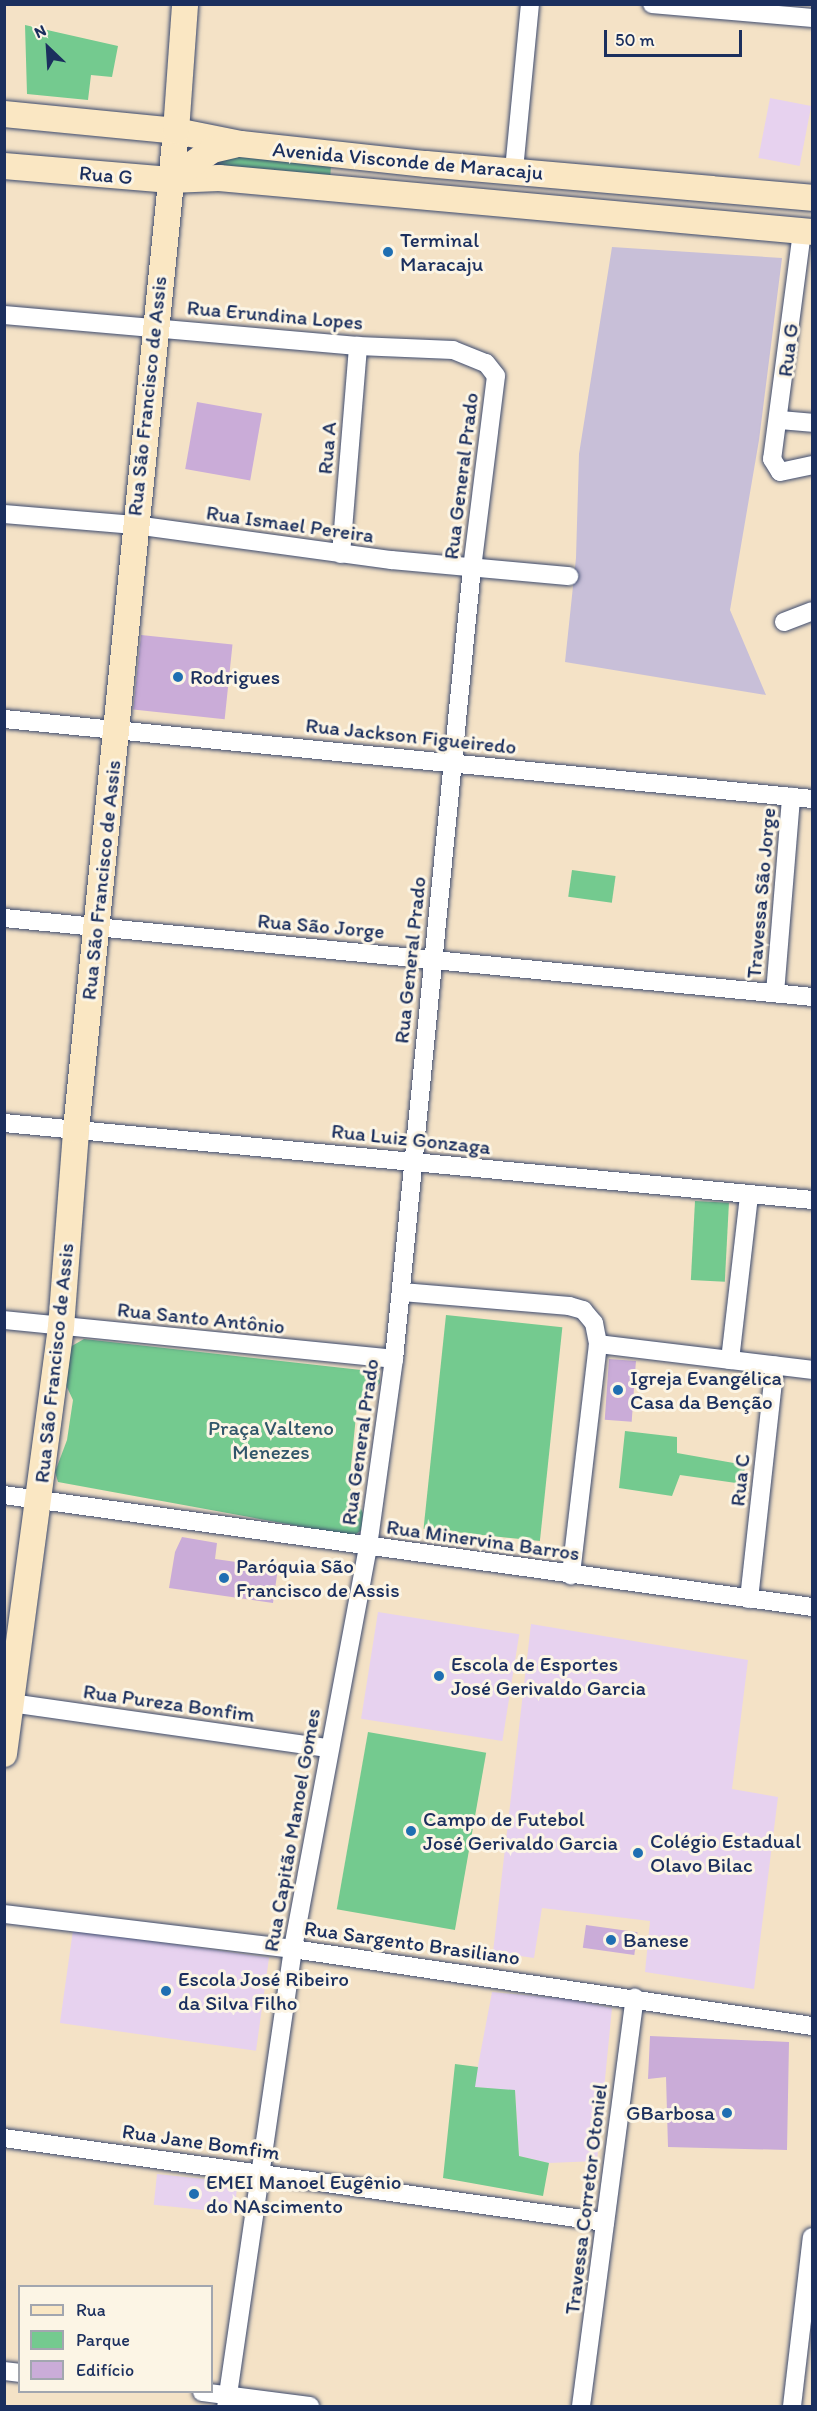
<!DOCTYPE html>
<html>
<head>
<meta charset="utf-8">
<style>
	body { margin:0 }
	#map { position:relative; width:817px; height:2411px; overflow:hidden; background:#f4e2c6; font-family:Itim,sans-serif }
	div>[style] { position:absolute }
	.built>* { inset:0; background:#e7d2ef; transform-origin:0 0 }
	.industrial>* { inset:0; background:#c8bfd8 }
	.green>* { inset:0; background:#74ca8f; transform-origin:0 0 }
	.building>* { inset:0; background:#caacd8; transform-origin:0 0 }
	.roads { filter:drop-shadow(0 0 2px #3c4a6e) drop-shadow(0 0 2px #3c4a6e) }
	.street>* { height:18px; margin:-9px; padding:0 9px; transform-origin:9px; border-radius:9px; background:#fff }
	.secondary>* { height:26px; margin:-13px; padding:0 13px; transform-origin:13px; border-radius:13px; background:#fae7c3 }
	.dots>* { width:16px; height:16px; translate:-50% -50%; box-sizing:border-box; border:3px solid #fcf5e5; border-radius:50% }
	span { translate:-50% -50%; white-space:nowrap; text-align:center; line-height:1.15; -webkit-text-stroke:6px #fcf5e5; paint-order:stroke }
	.street-label { font-size:21px; color:#1b2f5e }
	.poi-label { font-size:21px; color:#1b2f5e }
	.left { translate:0 -50%; text-align:left }
	.right { translate:-100% -50%; text-align:right }
	.park-label { font-size:21px; color:#31566a }
	.frame { position:absolute; inset:0; border:6px solid #1b2f5e; pointer-events:none }
	.legend { position:absolute; left:18px; top:2285px; width:195px; height:108px; box-sizing:border-box; background:#fcf5e5; border:2px solid #a2a6af; margin:0; padding:8px 10px; list-style:none; font-size:18px; color:#1b2f5e }
	.legend li { display:flex; align-items:center; gap:12px; height:30px }
	.legend b { width:30px; border:2px solid #a2a6af }
	.north { position:absolute; left:18px; top:18px; width:60px; height:60px; -webkit-text-stroke:4px #fcf5e5; paint-order:stroke; rotate:335deg; font-size:16px; font-weight:700; line-height:24px; text-align:center; color:#1b2f5e }
	.north::after { content:''; display:block; margin:auto; width:21px; height:27px; background:#1b2f5e; clip-path:polygon(50% 0,100% 100%,50% 72%,0 100%) }
	.scale { position:absolute; left:604px; top:30px; width:138px; height:27px; box-sizing:border-box; border:3px solid #1b2f5e; border-top:0; padding-left:8px; font-size:18px; line-height:21px; white-space:nowrap; color:#1b2f5e; -webkit-text-stroke:4px #fcf5e5; paint-order:stroke }
</style>
</head>
<body>
<div id="map">
	<div class="built">
		<i style="left:770px;top:98px;width:42px;height:61px;rotate:11deg"></i>
		<i style="left:378px;top:1612px;width:143px;height:108px;rotate:9deg"></i>
		<i style="clip-path:polygon(531px 1624px,748px 1660px,732px 1789px,778px 1797px,754px 1989px,645px 1972px,650px 1921px,542px 1908px,534px 1958px,493px 1952px)"></i>
		<i style="left:73px;top:1930px;width:198px;height:94px;rotate:8deg"></i>
		<i style="clip-path:polygon(492px 1992px,567px 1999px,612px 2008px,597px 2161px,549px 2163px,519px 2156px,515px 2091px,474px 2087px)"></i>
		<i style="left:157px;top:2174px;width:81px;height:31px;rotate:6deg"></i>
	</div>
	<div class="industrial">
		<i style="clip-path:polygon(612px 247px,782px 258px,759px 440px,730px 610px,766px 695px,565px 662px,576px 558px,579px 454px)"></i>
	</div>
	<div class="green">
		<i style="clip-path:polygon(25px 25px,118px 46px,112px 77px,91px 75px,88px 100px,27px 94px)"></i>
		<i style="clip-path:polygon(212px 153px,331px 164px,330px 182px,202px 168px)"></i>
		<i style="left:572px;top:870px;width:44px;height:27px;rotate:8deg"></i>
		<i style="left:695px;top:1201px;width:34px;height:79px;rotate:3deg"></i>
		<i style="left:446px;top:1315px;width:117px;height:215px;rotate:6deg"></i>
		<i style="clip-path:polygon(84px 1339px,379px 1372px,380px 1383px,357px 1406px,349px 1486px,363px 1513px,362px 1530px,353px 1536px,58px 1482px,55px 1472px,67px 1440px,73px 1400px,64px 1381px,70px 1347px)"></i>
		<i style="clip-path:polygon(625px 1431px,677px 1437px,677px 1453px,745px 1465px,743px 1484px,680px 1475px,672px 1496px,619px 1488px)"></i>
		<i style="left:368px;top:1732px;width:120px;height:180px;rotate:10deg"></i>
		<i style="clip-path:polygon(455px 2064px,478px 2067px,475px 2087px,515px 2090px,519px 2156px,549px 2163px,543px 2196px,443px 2178px)"></i>
	</div>
	<div class="building">
		<i style="left:197px;top:402px;width:66px;height:68px;rotate:10deg"></i>
		<i style="left:141px;top:635px;width:92px;height:75px;rotate:6deg"></i>
		<i style="left:609px;top:1359px;width:27px;height:61px;rotate:4deg"></i>
		<i style="clip-path:polygon(182px 1537px,217px 1543px,215px 1559px,278px 1568px,273px 1603px,169px 1588px,175px 1552px)"></i>
		<i style="left:586px;top:1925px;width:52px;height:23px;rotate:8deg"></i>
		<i style="clip-path:polygon(650px 2036px,789px 2042px,787px 2150px,668px 2147px,666px 2077px,648px 2079px)"></i>
	</div>
	<div class="roads">
		<div class="street">
			<i style="left:652px;top:4px;width:161px;rotate:5deg"></i>
			<i style="left:514px;top:170px;width:167px;rotate:-84.5deg"></i>
			<i style="left:802px;top:232px;width:229px;rotate:97.5deg"></i>
			<i style="left:772px;top:459px;width:15px;rotate:58deg"></i>
			<i style="left:780px;top:472px;width:33px;rotate:-12deg"></i>
			<i style="left:4px;top:315px;width:355px;rotate:5deg"></i>
			<i style="left:358px;top:346px;width:95px;rotate:2.4deg"></i>
			<i style="left:453px;top:350px;width:35px;rotate:22deg"></i>
			<i style="left:486px;top:363px;width:16px;rotate:52deg"></i>
			<i style="left:496px;top:376px;width:193px;rotate:97.1deg"></i>
			<i style="left:472px;top:568px;width:795px;rotate:95.63deg"></i>
			<i style="left:394px;top:1359px;width:190px;rotate:97.9deg"></i>
			<i style="left:368px;top:1547px;width:409px;rotate:100.6deg"></i>
			<i style="left:293px;top:1949px;width:462px;rotate:98.3deg"></i>
			<i style="left:780px;top:420px;width:32px;rotate:5deg"></i>
			<i style="left:4px;top:514px;width:131px;rotate:4.8deg"></i>
			<i style="left:135px;top:525px;width:259px;rotate:7.8deg"></i>
			<i style="left:392px;top:560px;width:178px;rotate:5.2deg"></i>
			<i style="left:341px;top:554px;width:209px;rotate:-85.3deg"></i>
			<i style="left:784px;top:622px;width:30px;rotate:-21deg"></i>
			<i style="left:4px;top:719px;width:812px;rotate:5.65deg"></i>
			<i style="left:4px;top:918px;width:812px;rotate:5.58deg"></i>
			<i style="left:775px;top:993px;width:197px;rotate:-85.3deg"></i>
			<i style="left:4px;top:1123px;width:812px;rotate:5.44deg"></i>
			<i style="left:402px;top:1292px;width:168px;rotate:4.8deg"></i>
			<i style="left:569px;top:1306px;width:15px;rotate:16deg"></i>
			<i style="left:583px;top:1310px;width:17px;rotate:50deg"></i>
			<i style="left:594px;top:1323px;width:21px;rotate:79deg"></i>
			<i style="left:598px;top:1344px;width:233px;rotate:96.7deg"></i>
			<i style="left:4px;top:1320px;width:392px;rotate:5.7deg"></i>
			<i style="left:598px;top:1344px;width:216px;rotate:6.9deg"></i>
			<i style="left:730px;top:1360px;width:166px;rotate:-83.4deg"></i>
			<i style="left:4px;top:1495px;width:816px;rotate:7.89deg"></i>
			<i style="left:749px;top:1599px;width:235px;rotate:-83.7deg"></i>
			<i style="left:4px;top:1702px;width:327px;rotate:8.1deg"></i>
			<i style="left:4px;top:1914px;width:291px;rotate:6.9deg"></i>
			<i style="left:293px;top:1949px;width:525px;rotate:8.44deg"></i>
			<i style="left:4px;top:2138px;width:607px;rotate:7.96deg"></i>
			<i style="left:4px;top:2371px;width:16px;rotate:7deg"></i>
			<i style="left:202px;top:2392px;width:109px;rotate:7.4deg"></i>
			<i style="left:581px;top:2406px;width:412px;rotate:-82.5deg"></i>
			<i style="left:792px;top:2406px;width:170px;rotate:-83.3deg"></i>
		</div>
		<div class="secondary">
			<i style="left:4px;top:114px;width:173px;rotate:5.6deg"></i>
			<i style="left:176px;top:131px;width:66px;rotate:11.3deg"></i>
			<i style="left:241px;top:144px;width:186px;rotate:6.2deg"></i>
			<i style="left:426px;top:164px;width:387px;rotate:5deg"></i>
			<i style="left:4px;top:166px;width:167px;rotate:4.8deg"></i>
			<i style="left:170px;top:180px;width:49px;rotate:-2.3deg"></i>
			<i style="left:219px;top:178px;width:595px;rotate:5.2deg"></i>
			<i style="left:170px;top:180px;width:52px;rotate:-35.5deg"></i>
			<i style="left:212px;top:150px;width:23px;rotate:-13deg"></i>
			<i style="left:4px;top:1754px;width:431px;rotate:-82.4deg"></i>
			<i style="left:61px;top:1327px;width:198px;rotate:-85.6deg"></i>
			<i style="left:76px;top:1130px;width:1004px;rotate:-84.28deg"></i>
			<i style="left:176px;top:131px;width:127px;rotate:-85.9deg"></i>
		</div>
	</div>
	<div class="dots">
		<i style="left:388px;top:252px;background:#1f6fb2"></i>
		<i style="left:178px;top:677px;background:#1f6fb2"></i>
		<i style="left:618px;top:1390px;background:#1f6fb2"></i>
		<i style="left:224px;top:1578px;background:#1f6fb2"></i>
		<i style="left:439px;top:1676px;background:#1f6fb2"></i>
		<i style="left:411px;top:1831px;background:#1f6fb2"></i>
		<i style="left:638px;top:1853px;background:#1f6fb2"></i>
		<i style="left:611px;top:1940px;background:#1f6fb2"></i>
		<i style="left:166px;top:1991px;background:#1f6fb2"></i>
		<i style="left:727px;top:2113px;background:#1f6fb2"></i>
		<i style="left:194px;top:2194px;background:#1f6fb2"></i>
	</div>
	<div class="street-label">
		<span style="left:408px;top:161px;rotate:5deg">Avenida Visconde de Maracaju</span>
		<span style="left:106px;top:175px;rotate:5deg">Rua G</span>
		<span style="left:275px;top:315px;rotate:5deg">Rua Erundina Lopes</span>
		<span style="left:788px;top:350px;rotate:-83deg">Rua G</span>
		<span style="left:147px;top:396px;rotate:-84deg">Rua São Francisco de Assis</span>
		<span style="left:327px;top:448px;rotate:-85deg">Rua A</span>
		<span style="left:461px;top:476px;rotate:-83deg">Rua General Prado</span>
		<span style="left:290px;top:524px;rotate:8deg">Rua Ismael Pereira</span>
		<span style="left:411px;top:736px;rotate:6deg">Rua Jackson Figueiredo</span>
		<span style="left:101px;top:880px;rotate:-84deg">Rua São Francisco de Assis</span>
		<span style="left:761px;top:893px;rotate:-85deg">Travessa São Jorge</span>
		<span style="left:321px;top:926px;rotate:5deg">Rua São Jorge</span>
		<span style="left:410px;top:960px;rotate:-84deg">Rua General Prado</span>
		<span style="left:411px;top:1139px;rotate:6deg">Rua Luiz Gonzaga</span>
		<span style="left:201px;top:1318px;rotate:6deg">Rua Santo Antônio</span>
		<span style="left:54px;top:1363px;rotate:-84deg">Rua São Francisco de Assis</span>
		<span style="left:360px;top:1442px;rotate:-82deg">Rua General Prado</span>
		<span style="left:740px;top:1480px;rotate:-84deg">Rua C</span>
		<span style="left:483px;top:1540px;rotate:8deg">Rua Minervina Barros</span>
		<span style="left:169px;top:1703px;rotate:8deg">Rua Pureza Bonfim</span>
		<span style="left:292px;top:1830px;rotate:-80deg">Rua Capitão Manoel Gomes</span>
		<span style="left:412px;top:1943px;rotate:8deg">Rua Sargento Brasiliano</span>
		<span style="left:201px;top:2142px;rotate:8deg">Rua Jane Bomfim</span>
		<span style="left:586px;top:2199px;rotate:-83deg">Travessa Corretor Otoniel</span>
	</div>
	<div class="poi-label">
		<span class="left" style="left:400px;top:252px">Terminal<br>Maracaju</span>
		<span class="left" style="left:190px;top:677px">Rodrigues</span>
		<span class="left" style="left:630px;top:1390px">Igreja Evangélica<br>Casa da Benção</span>
		<span class="left" style="left:236px;top:1578px">Paróquia São<br>Francisco de Assis</span>
		<span class="left" style="left:451px;top:1676px">Escola de Esportes<br>José Gerivaldo Garcia</span>
		<span class="left" style="left:423px;top:1831px">Campo de Futebol<br>José Gerivaldo Garcia</span>
		<span class="left" style="left:650px;top:1853px">Colégio Estadual<br>Olavo Bilac</span>
		<span class="left" style="left:623px;top:1940px">Banese</span>
		<span class="left" style="left:178px;top:1991px">Escola José Ribeiro<br>da Silva Filho</span>
		<span class="right" style="left:715px;top:2113px">GBarbosa</span>
		<span class="left" style="left:206px;top:2194px">EMEI Manoel Eugênio<br>do NAscimento</span>
	</div>
	<div class="park-label">
		<span style="left:271px;top:1440px">Praça Valteno<br>Menezes</span>
	</div>
	<div class="frame"></div>
	<ul class="legend">
	<li><b style="height:8px;background:#fae7c3"></b>Rua</li>
	<li><b style="height:16px;background:#74ca8f"></b>Parque</li>
	<li><b style="height:16px;background:#caacd8"></b>Edifício</li>
	</ul>
	<div class="north">N</div>
	<div class="scale">50 m</div>
</div>
</body>
</html>
